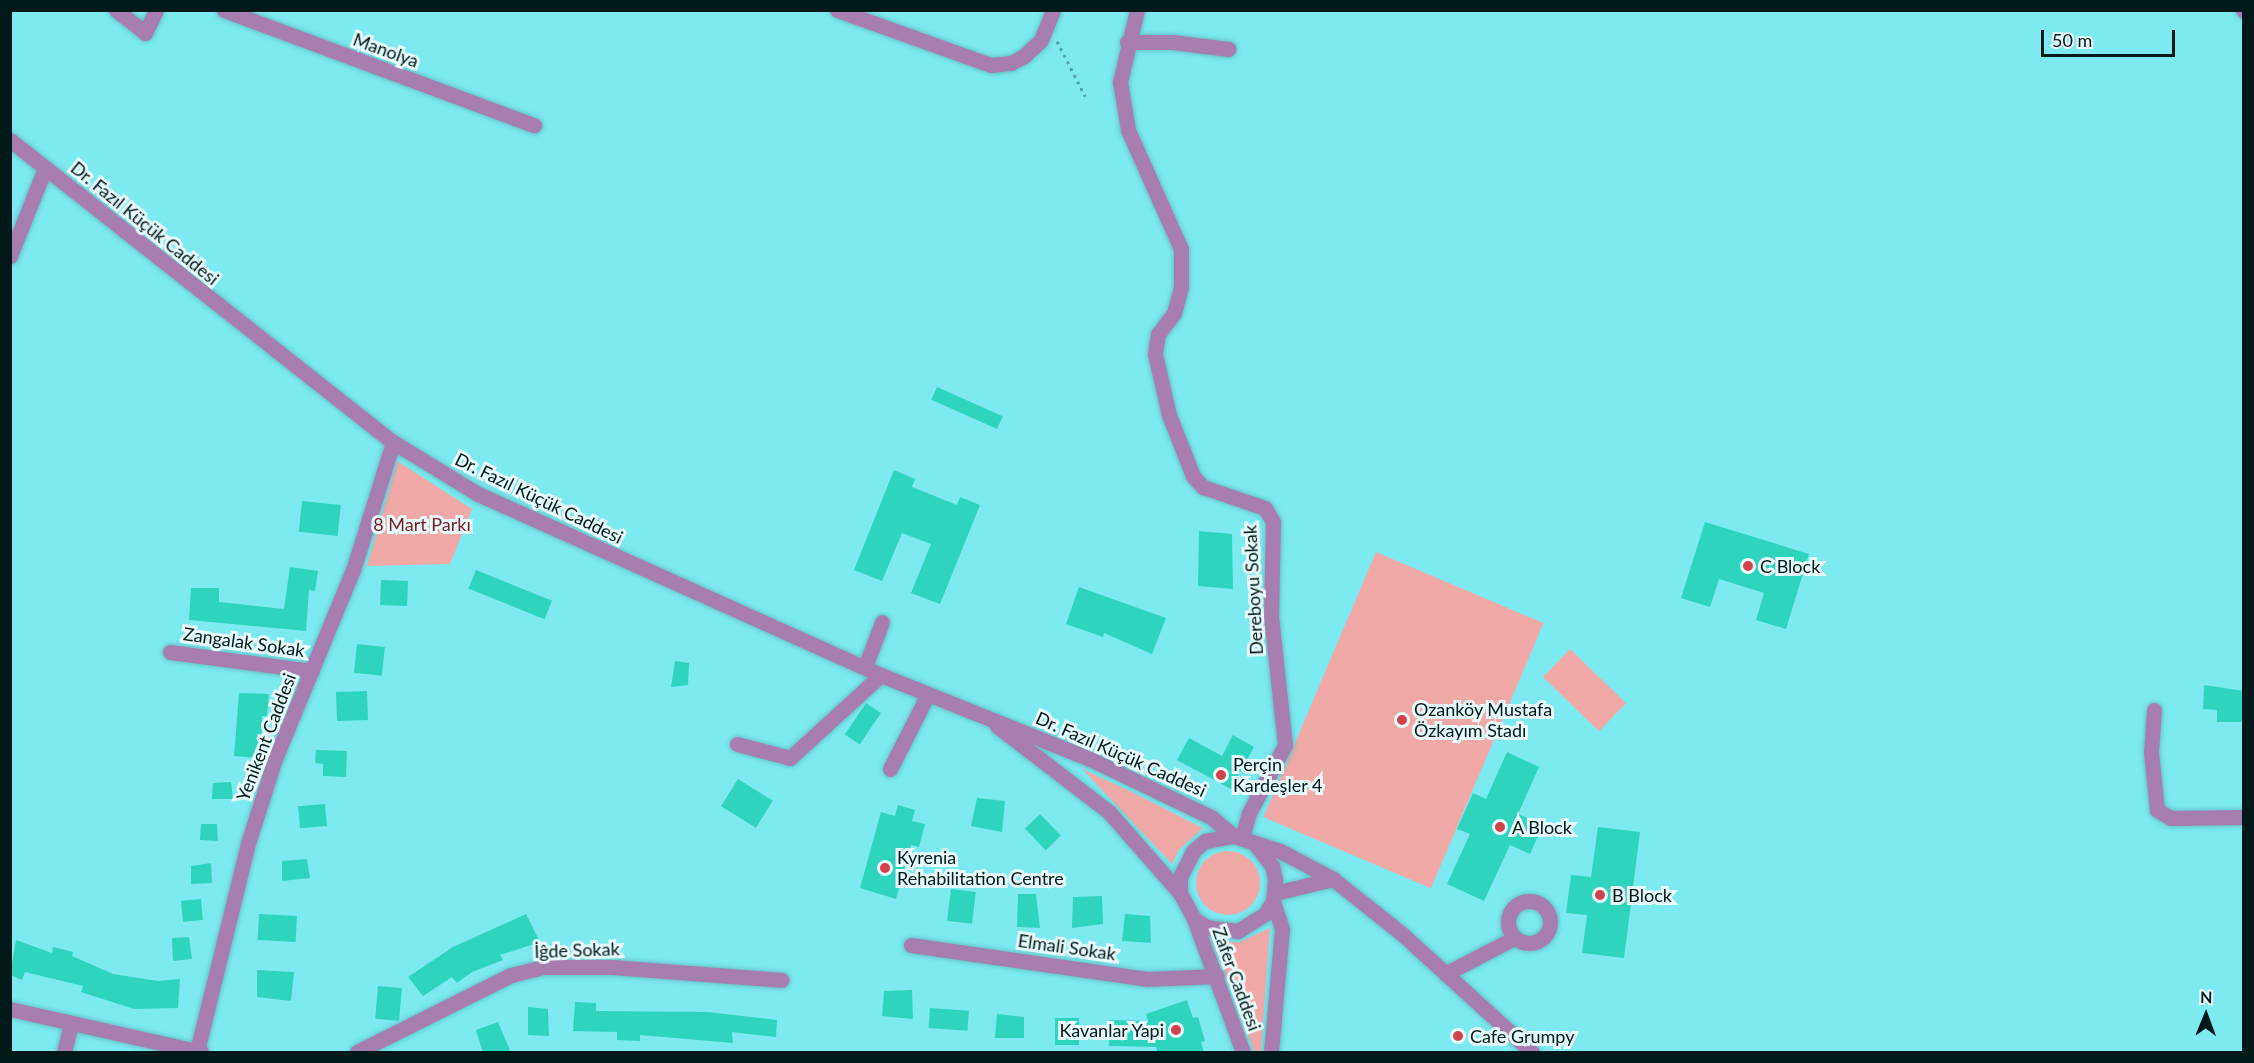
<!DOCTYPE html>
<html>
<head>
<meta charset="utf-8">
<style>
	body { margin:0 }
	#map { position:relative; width:2254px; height:1063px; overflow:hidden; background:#7deaf1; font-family:Lato,sans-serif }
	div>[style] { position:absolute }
	.green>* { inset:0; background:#f1a9a7; transform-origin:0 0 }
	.round { border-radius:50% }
	.building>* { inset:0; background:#2fd4bd; transform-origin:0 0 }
	.path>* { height:3px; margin-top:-1.5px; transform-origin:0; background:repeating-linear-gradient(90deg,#55a6ab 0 3px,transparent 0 7.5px) }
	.roads { filter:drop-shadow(0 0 2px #67c4ca) drop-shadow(0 0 2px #67c4ca) }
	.minor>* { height:15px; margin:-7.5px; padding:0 7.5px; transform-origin:7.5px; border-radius:7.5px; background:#a87eb0 }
	.minor>.ring { margin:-7.5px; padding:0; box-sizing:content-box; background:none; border:15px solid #a87eb0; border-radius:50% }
	.dots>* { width:16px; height:16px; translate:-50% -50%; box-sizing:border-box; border:3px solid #e8fbfc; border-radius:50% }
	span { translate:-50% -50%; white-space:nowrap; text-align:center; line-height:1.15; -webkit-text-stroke:6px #e8fbfc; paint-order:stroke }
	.street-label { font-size:18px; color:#02191a }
	.park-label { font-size:18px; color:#7b1b25 }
	.poi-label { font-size:18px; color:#02191a }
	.left { translate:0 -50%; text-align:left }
	.right { translate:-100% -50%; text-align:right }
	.frame { position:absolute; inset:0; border:12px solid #02191a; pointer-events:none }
	.north { position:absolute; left:2176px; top:985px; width:60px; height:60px; -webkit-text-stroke:4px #e8fbfc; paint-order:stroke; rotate:1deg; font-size:16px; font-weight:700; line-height:24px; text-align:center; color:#02191a }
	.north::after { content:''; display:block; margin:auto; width:21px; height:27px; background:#02191a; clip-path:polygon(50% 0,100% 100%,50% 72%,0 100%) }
	.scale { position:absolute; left:2041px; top:30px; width:134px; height:27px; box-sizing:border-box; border:3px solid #02191a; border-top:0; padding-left:8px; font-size:18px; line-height:21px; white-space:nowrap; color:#02191a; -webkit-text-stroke:4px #e8fbfc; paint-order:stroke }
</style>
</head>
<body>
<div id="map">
	<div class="green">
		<i style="clip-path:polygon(397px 461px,472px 509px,450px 564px,367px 566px)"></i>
		<i style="left:1376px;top:552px;width:182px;height:288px;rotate:23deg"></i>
		<i style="left:1570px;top:649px;width:78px;height:39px;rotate:44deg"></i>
		<i style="clip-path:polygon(1082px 769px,1130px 791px,1203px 828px,1179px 850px,1172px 864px)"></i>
		<i class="round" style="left:1196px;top:851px;width:64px;height:64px"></i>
		<i style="clip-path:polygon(1270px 928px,1261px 1052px,1254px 1052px,1213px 942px,1239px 942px)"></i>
	</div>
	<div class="building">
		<i style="left:937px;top:387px;width:72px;height:14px;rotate:24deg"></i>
		<i style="clip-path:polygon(894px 470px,915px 479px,912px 487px,957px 505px,960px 497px,980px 505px,940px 604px,911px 593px,931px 544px,902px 533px,882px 581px,854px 570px)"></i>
		<i style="left:302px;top:501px;width:39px;height:31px;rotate:6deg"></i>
		<i style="clip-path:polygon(1705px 522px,1809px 554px,1786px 629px,1756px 620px,1764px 593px,1719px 579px,1710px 607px,1681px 598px)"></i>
		<i style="clip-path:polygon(1199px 531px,1232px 534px,1233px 589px,1198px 586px)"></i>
		<i style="clip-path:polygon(290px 567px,318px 571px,315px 591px,309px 590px,306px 631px,189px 620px,191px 588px,219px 588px,219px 602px,284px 609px)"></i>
		<i style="left:476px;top:570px;width:82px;height:20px;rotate:22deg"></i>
		<i style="left:381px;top:580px;width:27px;height:25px;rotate:2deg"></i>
		<i style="clip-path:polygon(1079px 587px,1166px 618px,1152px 654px,1104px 633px,1103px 637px,1066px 624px)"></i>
		<i style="left:357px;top:644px;width:28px;height:29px;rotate:6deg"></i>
		<i style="clip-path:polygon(675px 661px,689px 663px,688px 685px,671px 687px)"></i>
		<i style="clip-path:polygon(2204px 685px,2244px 691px,2244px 722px,2217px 722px,2217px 710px,2203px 709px)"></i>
		<i style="left:367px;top:691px;width:29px;height:31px;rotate:88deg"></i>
		<i style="clip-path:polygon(239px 693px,269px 694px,267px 716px,262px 716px,261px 758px,234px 756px)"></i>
		<i style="left:866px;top:703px;width:18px;height:38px;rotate:34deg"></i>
		<i style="clip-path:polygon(1233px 735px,1254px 747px,1231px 789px,1177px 760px,1189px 738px,1222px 756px)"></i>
		<i style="clip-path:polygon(316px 750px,347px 751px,346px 777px,323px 776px,323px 764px,315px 763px)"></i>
		<i style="clip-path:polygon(1507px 752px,1539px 767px,1518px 814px,1543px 825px,1530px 854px,1510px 845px,1484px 901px,1447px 884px,1470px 834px,1457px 829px,1473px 793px,1486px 799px)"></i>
		<i style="left:738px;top:779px;width:41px;height:32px;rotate:32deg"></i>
		<i style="clip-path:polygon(231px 782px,233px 799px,212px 799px,213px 783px)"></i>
		<i style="clip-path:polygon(977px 798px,1005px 801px,1002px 832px,971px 826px)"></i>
		<i style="left:325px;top:804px;width:22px;height:27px;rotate:85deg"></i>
		<i style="clip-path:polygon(898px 805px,915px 810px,912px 821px,925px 824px,919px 847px,911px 845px,896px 899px,860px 888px,881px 812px,895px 816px)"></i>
		<i style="left:1040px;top:814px;width:30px;height:21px;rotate:46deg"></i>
		<i style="clip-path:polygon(201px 824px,217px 824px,218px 841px,200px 840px)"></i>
		<i style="clip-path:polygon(1598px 827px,1640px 832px,1624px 958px,1582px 953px,1587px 915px,1566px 913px,1571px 875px,1591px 877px)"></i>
		<i style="clip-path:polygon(307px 859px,310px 878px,282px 881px,282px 861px)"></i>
		<i style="clip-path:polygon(211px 863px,212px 883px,191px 884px,191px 866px)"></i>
		<i style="left:951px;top:889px;width:25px;height:32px;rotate:7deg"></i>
		<i style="clip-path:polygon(1018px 894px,1036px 894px,1040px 928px,1017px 927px)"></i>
		<i style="clip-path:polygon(1102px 896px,1103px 924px,1072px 928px,1073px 897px)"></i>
		<i style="left:201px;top:899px;width:21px;height:20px;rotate:85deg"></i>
		<i style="left:259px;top:914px;width:38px;height:26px;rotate:3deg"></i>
		<i style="clip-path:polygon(526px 914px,540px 942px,500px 955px,503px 960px,472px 972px,457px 983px,452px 977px,423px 996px,408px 977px,453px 947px)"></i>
		<i style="clip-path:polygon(1125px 914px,1150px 916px,1151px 943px,1122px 941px)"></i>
		<i style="clip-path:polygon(189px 937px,192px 959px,173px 961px,172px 938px)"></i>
		<i style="clip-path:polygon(16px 940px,52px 953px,53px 947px,73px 952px,72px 956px,113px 974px,158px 981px,180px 979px,178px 1008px,134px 1009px,81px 992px,83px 986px,25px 972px,22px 980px,10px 975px)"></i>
		<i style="clip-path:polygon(257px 970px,294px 972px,291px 1001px,257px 997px)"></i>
		<i style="left:378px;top:986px;width:24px;height:33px;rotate:5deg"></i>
		<i style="clip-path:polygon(912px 990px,913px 1019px,882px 1016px,884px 991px)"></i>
		<i style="clip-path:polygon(1187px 1000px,1193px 1018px,1198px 1017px,1205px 1041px,1201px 1042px,1204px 1053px,1158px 1053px,1156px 1047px,1109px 1046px,1110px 1020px,1148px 1021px,1146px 1014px)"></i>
		<i style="clip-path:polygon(575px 1002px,596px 1003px,596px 1011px,708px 1012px,777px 1020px,776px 1037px,732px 1032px,733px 1043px,640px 1035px,640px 1041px,617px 1040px,617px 1032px,573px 1031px)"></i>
		<i style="clip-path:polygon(528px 1007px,548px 1009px,549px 1036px,528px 1035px)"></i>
		<i style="left:930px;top:1008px;width:39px;height:20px;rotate:4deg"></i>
		<i style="clip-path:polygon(997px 1014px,1024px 1017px,1024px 1038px,995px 1038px)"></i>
		<i style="left:1079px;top:1018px;width:27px;height:24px;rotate:90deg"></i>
		<i style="clip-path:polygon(498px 1022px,511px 1053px,483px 1053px,476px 1030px)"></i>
	</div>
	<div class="path">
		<i style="left:1057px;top:41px;width:62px;rotate:63deg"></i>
	</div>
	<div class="roads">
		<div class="minor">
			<i style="left:116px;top:10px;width:37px;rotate:38deg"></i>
			<i style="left:145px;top:33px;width:25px;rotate:-64deg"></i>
			<i style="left:224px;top:10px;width:331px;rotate:20.4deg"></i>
			<i style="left:837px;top:10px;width:164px;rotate:19.7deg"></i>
			<i style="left:991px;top:65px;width:20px;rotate:-6deg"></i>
			<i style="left:1011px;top:63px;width:15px;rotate:-28deg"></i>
			<i style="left:1024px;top:56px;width:23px;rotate:-43deg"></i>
			<i style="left:1041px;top:40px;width:32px;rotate:-68deg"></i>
			<i style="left:1137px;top:10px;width:74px;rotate:103.3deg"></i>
			<i style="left:1120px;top:82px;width:49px;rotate:80.5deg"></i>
			<i style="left:1128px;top:130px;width:130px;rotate:66deg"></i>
			<i style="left:1181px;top:249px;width:38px;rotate:90deg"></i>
			<i style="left:1181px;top:287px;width:27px;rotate:105deg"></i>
			<i style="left:1174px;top:313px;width:26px;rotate:127deg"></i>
			<i style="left:1158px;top:334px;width:20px;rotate:99deg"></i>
			<i style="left:1155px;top:354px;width:63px;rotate:77.1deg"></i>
			<i style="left:1169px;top:415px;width:66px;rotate:68.5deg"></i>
			<i style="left:1193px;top:476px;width:15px;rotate:48deg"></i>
			<i style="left:1203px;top:487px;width:65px;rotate:18.7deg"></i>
			<i style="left:1265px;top:508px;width:16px;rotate:60deg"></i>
			<i style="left:1273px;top:522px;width:94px;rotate:91.2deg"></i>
			<i style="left:1271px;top:616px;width:130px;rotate:83.8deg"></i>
			<i style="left:1285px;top:745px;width:77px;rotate:117.9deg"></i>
			<i style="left:1249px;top:813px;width:26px;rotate:106deg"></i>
			<i style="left:2243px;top:10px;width:1px;rotate:45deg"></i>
			<i style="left:1127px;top:42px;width:45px"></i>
			<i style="left:1172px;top:42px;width:57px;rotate:7deg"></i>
			<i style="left:10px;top:140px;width:488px;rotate:38.3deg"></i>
			<i style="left:393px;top:442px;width:100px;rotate:31.5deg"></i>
			<i style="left:478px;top:494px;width:442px;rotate:24.2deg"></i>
			<i style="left:881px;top:675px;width:225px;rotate:21.9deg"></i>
			<i style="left:1090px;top:759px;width:134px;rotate:25.6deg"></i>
			<i style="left:1211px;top:817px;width:30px;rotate:40deg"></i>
			<i style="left:10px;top:256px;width:95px;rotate:-68.3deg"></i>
			<i style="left:170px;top:652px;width:143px;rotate:7.6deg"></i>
			<i style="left:865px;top:667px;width:48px;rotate:-69.3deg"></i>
			<i style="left:2154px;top:710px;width:42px;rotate:94.1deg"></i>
			<i style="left:2151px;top:752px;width:58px;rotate:84.1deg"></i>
			<i style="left:2157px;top:810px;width:16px;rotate:30deg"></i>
			<i style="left:2171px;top:818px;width:73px;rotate:-0.8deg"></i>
			<i style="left:997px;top:726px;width:141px;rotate:37.5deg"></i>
			<i style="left:1109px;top:812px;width:108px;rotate:48.8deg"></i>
			<i style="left:737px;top:744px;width:55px;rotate:14.8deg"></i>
			<i style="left:790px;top:758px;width:123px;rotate:-42.4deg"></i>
			<i style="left:890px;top:769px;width:84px;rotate:-63.1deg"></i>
			<i style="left:1255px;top:844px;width:28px;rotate:52deg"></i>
			<i style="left:1272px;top:866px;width:13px;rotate:77deg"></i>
			<i style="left:1275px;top:879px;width:22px;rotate:95deg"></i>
			<i style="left:1273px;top:901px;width:15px;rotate:122deg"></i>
			<i style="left:1265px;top:914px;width:32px;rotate:148deg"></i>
			<i style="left:1238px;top:931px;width:31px;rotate:-173deg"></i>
			<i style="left:1207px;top:927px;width:15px;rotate:-148deg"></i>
			<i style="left:1194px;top:919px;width:30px;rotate:-118deg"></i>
			<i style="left:1180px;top:893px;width:16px;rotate:-90deg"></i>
			<i style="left:1180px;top:877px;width:29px;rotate:-63deg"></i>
			<i style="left:1193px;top:851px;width:16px;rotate:-40deg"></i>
			<i style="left:1205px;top:841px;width:29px;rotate:-10deg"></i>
			<i style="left:1234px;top:836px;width:48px;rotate:18.1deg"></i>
			<i style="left:1280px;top:851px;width:60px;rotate:27.8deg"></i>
			<i style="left:1333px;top:879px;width:87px;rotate:38.5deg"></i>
			<i style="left:1401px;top:933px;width:177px;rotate:42.3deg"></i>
			<i style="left:1275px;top:893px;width:60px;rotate:-13.6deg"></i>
			<i class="ring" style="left:1508px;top:901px;width:27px;height:27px"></i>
			<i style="left:1194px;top:919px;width:142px;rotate:69.8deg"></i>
			<i style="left:911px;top:945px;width:238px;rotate:8.2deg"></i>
			<i style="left:1147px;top:979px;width:70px;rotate:-2.5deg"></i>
			<i style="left:1447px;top:973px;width:76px;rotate:-27.6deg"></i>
			<i style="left:10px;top:1009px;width:196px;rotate:12.7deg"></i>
			<i style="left:197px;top:1051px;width:217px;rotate:-76.2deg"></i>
			<i style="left:249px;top:840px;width:85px;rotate:-72.2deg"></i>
			<i style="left:275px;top:759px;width:204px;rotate:-67.6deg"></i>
			<i style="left:353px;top:570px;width:134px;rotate:-72.6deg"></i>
			<i style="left:64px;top:1052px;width:30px;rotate:-76deg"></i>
			<i style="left:357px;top:1052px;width:172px;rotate:-26.6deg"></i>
			<i style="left:511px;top:975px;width:32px;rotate:-14deg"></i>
			<i style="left:542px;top:967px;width:71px"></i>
			<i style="left:613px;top:967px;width:169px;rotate:4.4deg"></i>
			<i style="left:1271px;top:1052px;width:123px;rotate:-84.9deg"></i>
			<i style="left:1282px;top:929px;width:29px;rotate:-108deg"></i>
		</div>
	</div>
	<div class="dots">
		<i style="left:1748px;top:566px;background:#d2424c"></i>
		<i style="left:1402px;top:720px;background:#d2424c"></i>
		<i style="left:1221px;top:775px;background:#d2424c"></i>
		<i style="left:1500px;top:827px;background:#d2424c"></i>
		<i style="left:885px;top:868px;background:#d2424c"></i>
		<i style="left:1600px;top:895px;background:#d2424c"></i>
		<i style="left:1176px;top:1030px;background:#d2424c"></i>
		<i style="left:1458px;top:1036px;background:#d2424c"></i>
	</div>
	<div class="street-label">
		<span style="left:386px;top:50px;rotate:20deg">Manolya</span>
		<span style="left:145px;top:223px;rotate:39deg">Dr. Fazıl Küçük Caddesi</span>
		<span style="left:539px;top:498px;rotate:26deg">Dr. Fazıl Küçük Caddesi</span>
		<span style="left:1253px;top:590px;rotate:-93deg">Dereboyu Sokak</span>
		<span style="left:244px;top:642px;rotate:8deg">Zangalak Sokak</span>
		<span style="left:266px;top:737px;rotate:-69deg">Yenikent Caddesi</span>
		<span style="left:1121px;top:754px;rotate:24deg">Dr. Fazıl Küçük Caddesi</span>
		<span style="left:1067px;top:947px;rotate:8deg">Elmali Sokak</span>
		<span style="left:577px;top:950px;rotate:-2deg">İĝde Sokak</span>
		<span style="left:1237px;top:979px;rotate:70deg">Zafer Caddesi</span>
	</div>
	<div class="park-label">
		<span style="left:422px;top:524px">8 Mart Parkı</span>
	</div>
	<div class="poi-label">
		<span class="left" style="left:1760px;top:566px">C Block</span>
		<span class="left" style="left:1414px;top:720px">Ozanköy Mustafa<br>Özkayım Stadı</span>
		<span class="left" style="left:1233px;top:775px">Perçin<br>Kardeşler 4</span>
		<span class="left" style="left:1512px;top:827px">A Block</span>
		<span class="left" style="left:897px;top:868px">Kyrenia<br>Rehabilitation Centre</span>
		<span class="left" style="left:1612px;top:895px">B Block</span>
		<span class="right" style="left:1164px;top:1030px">Kavanlar Yapi</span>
		<span class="left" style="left:1470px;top:1036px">Cafe Grumpy</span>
	</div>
	<div class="frame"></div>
	<div class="north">N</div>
	<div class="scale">50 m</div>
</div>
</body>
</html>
